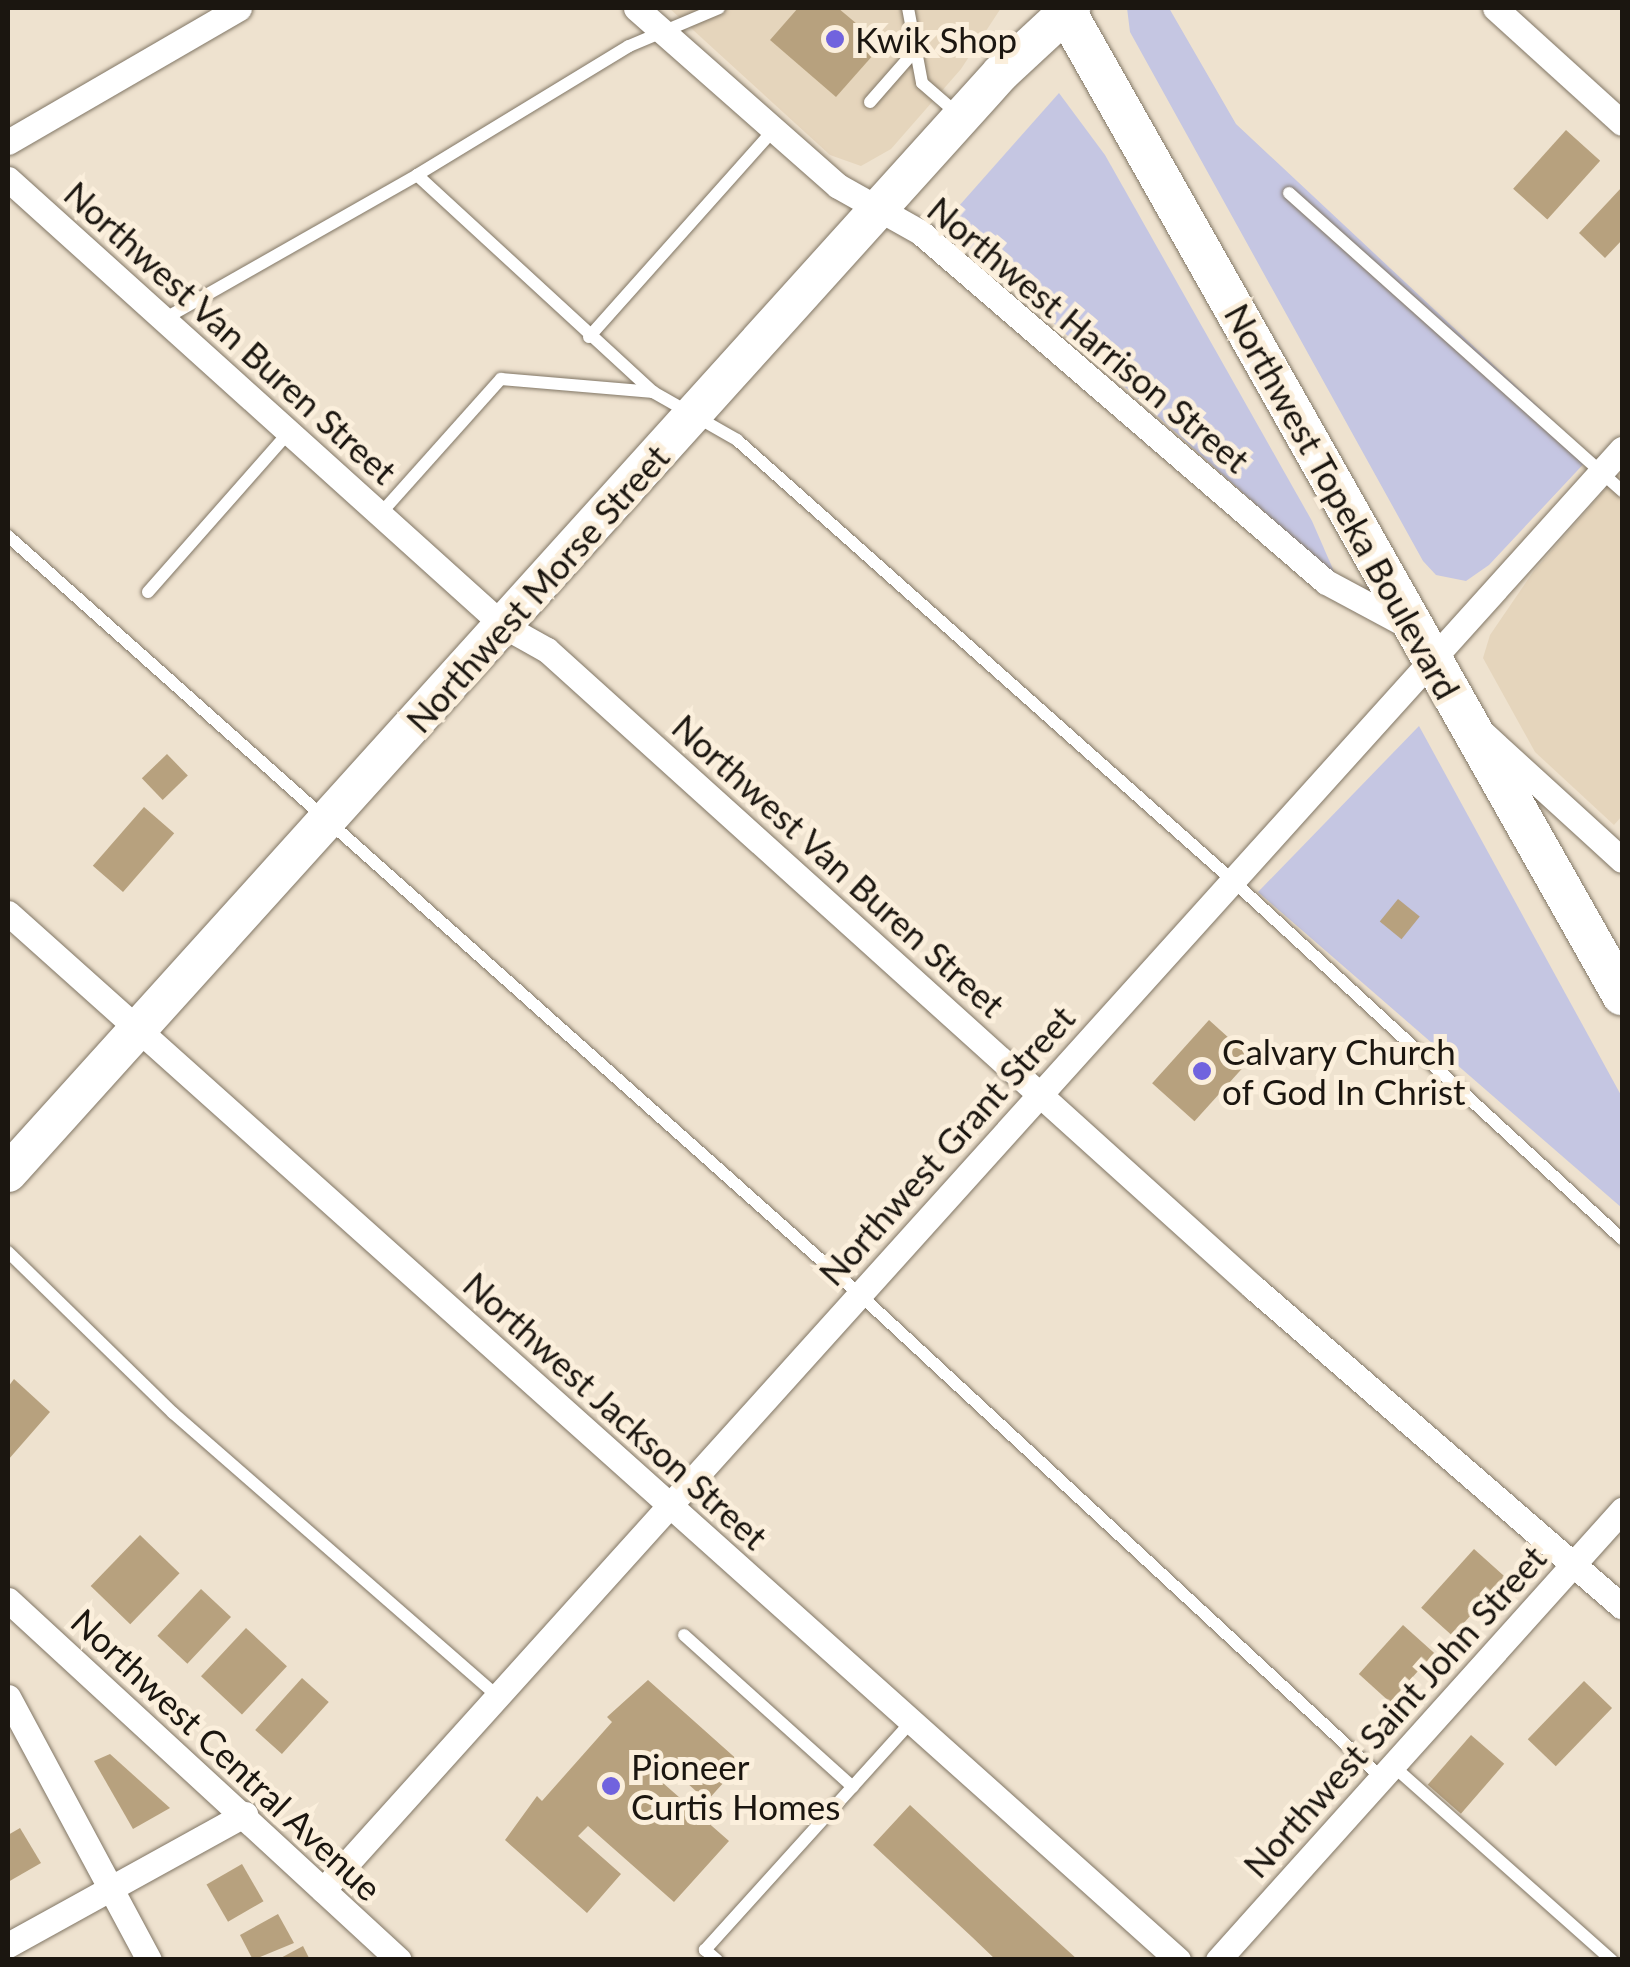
<!DOCTYPE html>
<html>
<head>
<meta charset="utf-8">
<style>
	body { margin:0 }
	#map { position:relative; width:1630px; height:1967px; overflow:hidden; background:#eee2cf; font-family:Lato,sans-serif }
	div>[style] { position:absolute }
	.built>* { inset:0; background:#e5d5bc }
	.green>* { inset:0; background:#c5c6e2 }
	.building>* { inset:0; background:#b7a17e; transform-origin:0 0 }
	.roads { filter:drop-shadow(0 0 2px #817665) drop-shadow(0 0 2px #817665) }
	.service>* { height:12px; margin:-6px; padding:0 6px; transform-origin:6px; border-radius:6px; background:#fff }
	.minor>* { height:25px; margin:-12.5px; padding:0 12.5px; transform-origin:12.5px; border-radius:12.5px; background:#fff }
	.secondary>* { height:38px; margin:-19px; padding:0 19px; transform-origin:19px; border-radius:19px; background:#fff }
	.primary>* { height:40px; margin:-20px; padding:0 20px; transform-origin:20px; border-radius:20px; background:#fff }
	.dots>* { width:28px; height:28px; translate:-50% -50%; box-sizing:border-box; border:5px solid #fbefdc; border-radius:50% }
	span { translate:-50% -50%; white-space:nowrap; text-align:center; line-height:1.15; -webkit-text-stroke:10px #fbefdc; paint-order:stroke }
	.poi-label { font-size:35px; color:#1b1610 }
	.left { translate:0 -50%; text-align:left }
	.street-label { font-size:35px; color:#1b1610 }
	.frame { position:absolute; inset:0; border:10px solid #1b1610; pointer-events:none }
</style>
</head>
<body>
<div id="map">
	<div class="built">
		<i style="clip-path:polygon(669px 8px,1001px 8px,961px 69px,891px 149px,861px 166px,830px 155px)"></i>
		<i style="clip-path:polygon(1622px 470px,1622px 816px,1614px 825px,1535px 752px,1483px 658px,1490px 635px,1533px 572px)"></i>
	</div>
	<div class="green">
		<i style="clip-path:polygon(1127px 8px,1169px 8px,1236px 124px,1591px 456px,1489px 565px,1466px 581px,1436px 575px,1423px 561px,1130px 32px)"></i>
		<i style="clip-path:polygon(1059px 93px,1105px 155px,1312px 521px,1336px 576px,943px 224px)"></i>
		<i style="clip-path:polygon(1419px 726px,1622px 1097px,1622px 1208px,1258px 892px)"></i>
	</div>
	<div class="building">
		<i style="clip-path:polygon(798px 8px,838px 8px,882px 45px,836px 97px,770px 40px)"></i>
		<i style="left:1566px;top:130px;width:46px;height:79px;rotate:42deg"></i>
		<i style="clip-path:polygon(1622px 187px,1622px 240px,1605px 258px,1579px 233px)"></i>
		<i style="left:167px;top:754px;width:30px;height:35px;rotate:46deg"></i>
		<i style="left:144px;top:807px;width:40px;height:78px;rotate:41deg"></i>
		<i style="left:1398px;top:899px;width:28px;height:29px;rotate:39deg"></i>
		<i style="left:1209px;top:1020px;width:57px;height:85px;rotate:42deg"></i>
		<i style="clip-path:polygon(14px 1379px,50px 1412px,8px 1460px,8px 1387px)"></i>
		<i style="left:140px;top:1535px;width:55px;height:71px;rotate:44deg"></i>
		<i style="left:1474px;top:1549px;width:42px;height:79px;rotate:42deg"></i>
		<i style="left:201px;top:1589px;width:41px;height:64px;rotate:43deg"></i>
		<i style="left:1403px;top:1625px;width:42px;height:66px;rotate:42deg"></i>
		<i style="left:246px;top:1628px;width:56px;height:66px;rotate:43deg"></i>
		<i style="left:302px;top:1678px;width:36px;height:70px;rotate:42deg"></i>
		<i style="clip-path:polygon(648px 1680px,741px 1763px,707px 1801px,666px 1764px,655px 1776px,729px 1841px,674px 1902px,588px 1826px,578px 1836px,621px 1874px,587px 1913px,505px 1840px,537px 1796px,542px 1801px,612px 1722px,607px 1717px)"></i>
		<i style="left:1584px;top:1681px;width:39px;height:81px;rotate:44deg"></i>
		<i style="left:1471px;top:1735px;width:44px;height:66px;rotate:41deg"></i>
		<i style="clip-path:polygon(110px 1754px,170px 1808px,133px 1829px,94px 1761px)"></i>
		<i style="clip-path:polygon(910px 1805px,1009px 1897px,1078px 1960px,996px 1960px,972px 1937px,873px 1845px)"></i>
		<i style="clip-path:polygon(20px 1828px,41px 1863px,8px 1882px,8px 1835px)"></i>
		<i style="left:242px;top:1864px;width:43px;height:41px;rotate:60deg"></i>
		<i style="clip-path:polygon(278px 1914px,294px 1943px,253px 1960px,240px 1935px)"></i>
		<i style="clip-path:polygon(303px 1946px,310px 1960px,277px 1960px)"></i>
	</div>
	<div class="roads">
		<div class="service">
			<i style="left:719px;top:8px;width:98px;rotate:157.1deg"></i>
			<i style="left:629px;top:46px;width:248px;rotate:148.7deg"></i>
			<i style="left:417px;top:175px;width:321px;rotate:42.6deg"></i>
			<i style="left:653px;top:392px;width:97px;rotate:29.7deg"></i>
			<i style="left:737px;top:440px;width:662px;rotate:41.63deg"></i>
			<i style="left:1232px;top:880px;width:530px;rotate:42.63deg"></i>
			<i style="left:908px;top:8px;width:76px;rotate:79.4deg"></i>
			<i style="left:922px;top:83px;width:50px;rotate:41deg"></i>
			<i style="left:870px;top:102px;width:64px;rotate:-48.8deg"></i>
			<i style="left:1289px;top:193px;width:447px;rotate:41.8deg"></i>
			<i style="left:164px;top:319px;width:291px;rotate:-29.6deg"></i>
			<i style="left:589px;top:337px;width:280px;rotate:-48.3deg"></i>
			<i style="left:381px;top:513px;width:180px;rotate:-48.2deg"></i>
			<i style="left:501px;top:379px;width:153px;rotate:4.9deg"></i>
			<i style="left:8px;top:536px;width:1140px;rotate:41.69deg"></i>
			<i style="left:859px;top:1294px;width:711px;rotate:42.78deg"></i>
			<i style="left:148px;top:592px;width:215px;rotate:-48.6deg"></i>
			<i style="left:8px;top:1252px;width:231px;rotate:44.3deg"></i>
			<i style="left:173px;top:1413px;width:432px;rotate:41.1deg"></i>
			<i style="left:684px;top:1635px;width:227px;rotate:42deg"></i>
			<i style="left:1392px;top:1765px;width:294px;rotate:41.6deg"></i>
			<i style="left:717px;top:1960px;width:16px;rotate:-140deg"></i>
			<i style="left:705px;top:1950px;width:310px;rotate:-47.9deg"></i>
		</div>
		<div class="minor">
			<i style="left:636px;top:8px;width:269px;rotate:41.4deg"></i>
			<i style="left:838px;top:186px;width:94px;rotate:29.3deg"></i>
			<i style="left:920px;top:232px;width:536px;rotate:40.76deg"></i>
			<i style="left:1326px;top:582px;width:95px;rotate:28.2deg"></i>
			<i style="left:1495px;top:8px;width:171px;rotate:42.2deg"></i>
			<i style="left:8px;top:142px;width:267px;rotate:-30.1deg"></i>
			<i style="left:8px;top:179px;width:668px;rotate:42.03deg"></i>
			<i style="left:504px;top:626px;width:49px;rotate:29.2deg"></i>
			<i style="left:547px;top:650px;width:951px;rotate:42.06deg"></i>
			<i style="left:1253px;top:1287px;width:488px;rotate:40.9deg"></i>
			<i style="left:1485px;top:735px;width:185px;rotate:42.4deg"></i>
			<i style="left:8px;top:913px;width:1570px;rotate:41.82deg"></i>
			<i style="left:8px;top:1600px;width:531px;rotate:42.64deg"></i>
			<i style="left:8px;top:1697px;width:298px;rotate:61.8deg"></i>
			<i style="left:323px;top:1890px;width:1940px;rotate:-47.97deg"></i>
			<i style="left:8px;top:1945px;width:271px;rotate:-28.9deg"></i>
			<i style="left:1218px;top:1960px;width:605px;rotate:-48.08deg"></i>
		</div>
		<div class="secondary">
			<i style="left:8px;top:1173px;width:1482px;rotate:-47.93deg"></i>
			<i style="left:1001px;top:73px;width:96px;rotate:-42.9deg"></i>
		</div>
		<div class="primary">
			<i style="left:1064px;top:8px;width:1134px;rotate:60.52deg"></i>
		</div>
	</div>
	<div class="dots">
		<i style="left:835px;top:39px;background:#7163de"></i>
		<i style="left:1202px;top:1071px;background:#7163de"></i>
		<i style="left:611px;top:1786px;background:#7163de"></i>
	</div>
	<div class="poi-label">
		<span class="left" style="left:855px;top:39px">Kwik Shop</span>
		<span class="left" style="left:1222px;top:1071px">Calvary Church<br>of God In Christ</span>
		<span class="left" style="left:631px;top:1786px">Pioneer<br>Curtis Homes</span>
	</div>
	<div class="street-label">
		<span style="left:231px;top:332px;rotate:42deg">Northwest Van Buren Street</span>
		<span style="left:1089px;top:334px;rotate:40deg">Northwest Harrison Street</span>
		<span style="left:1343px;top:501px;rotate:61deg">Northwest Topeka Boulevard</span>
		<span style="left:537px;top:588px;rotate:-48deg">Northwest Morse Street</span>
		<span style="left:839px;top:865px;rotate:42deg">Northwest Van Buren Street</span>
		<span style="left:946px;top:1145px;rotate:-48deg">Northwest Grant Street</span>
		<span style="left:616px;top:1410px;rotate:42deg">Northwest Jackson Street</span>
		<span style="left:1394px;top:1711px;rotate:-48deg">Northwest Saint John Street</span>
		<span style="left:227px;top:1754px;rotate:43deg">Northwest Central Avenue</span>
	</div>
	<div class="frame"></div>
</div>
</body>
</html>
